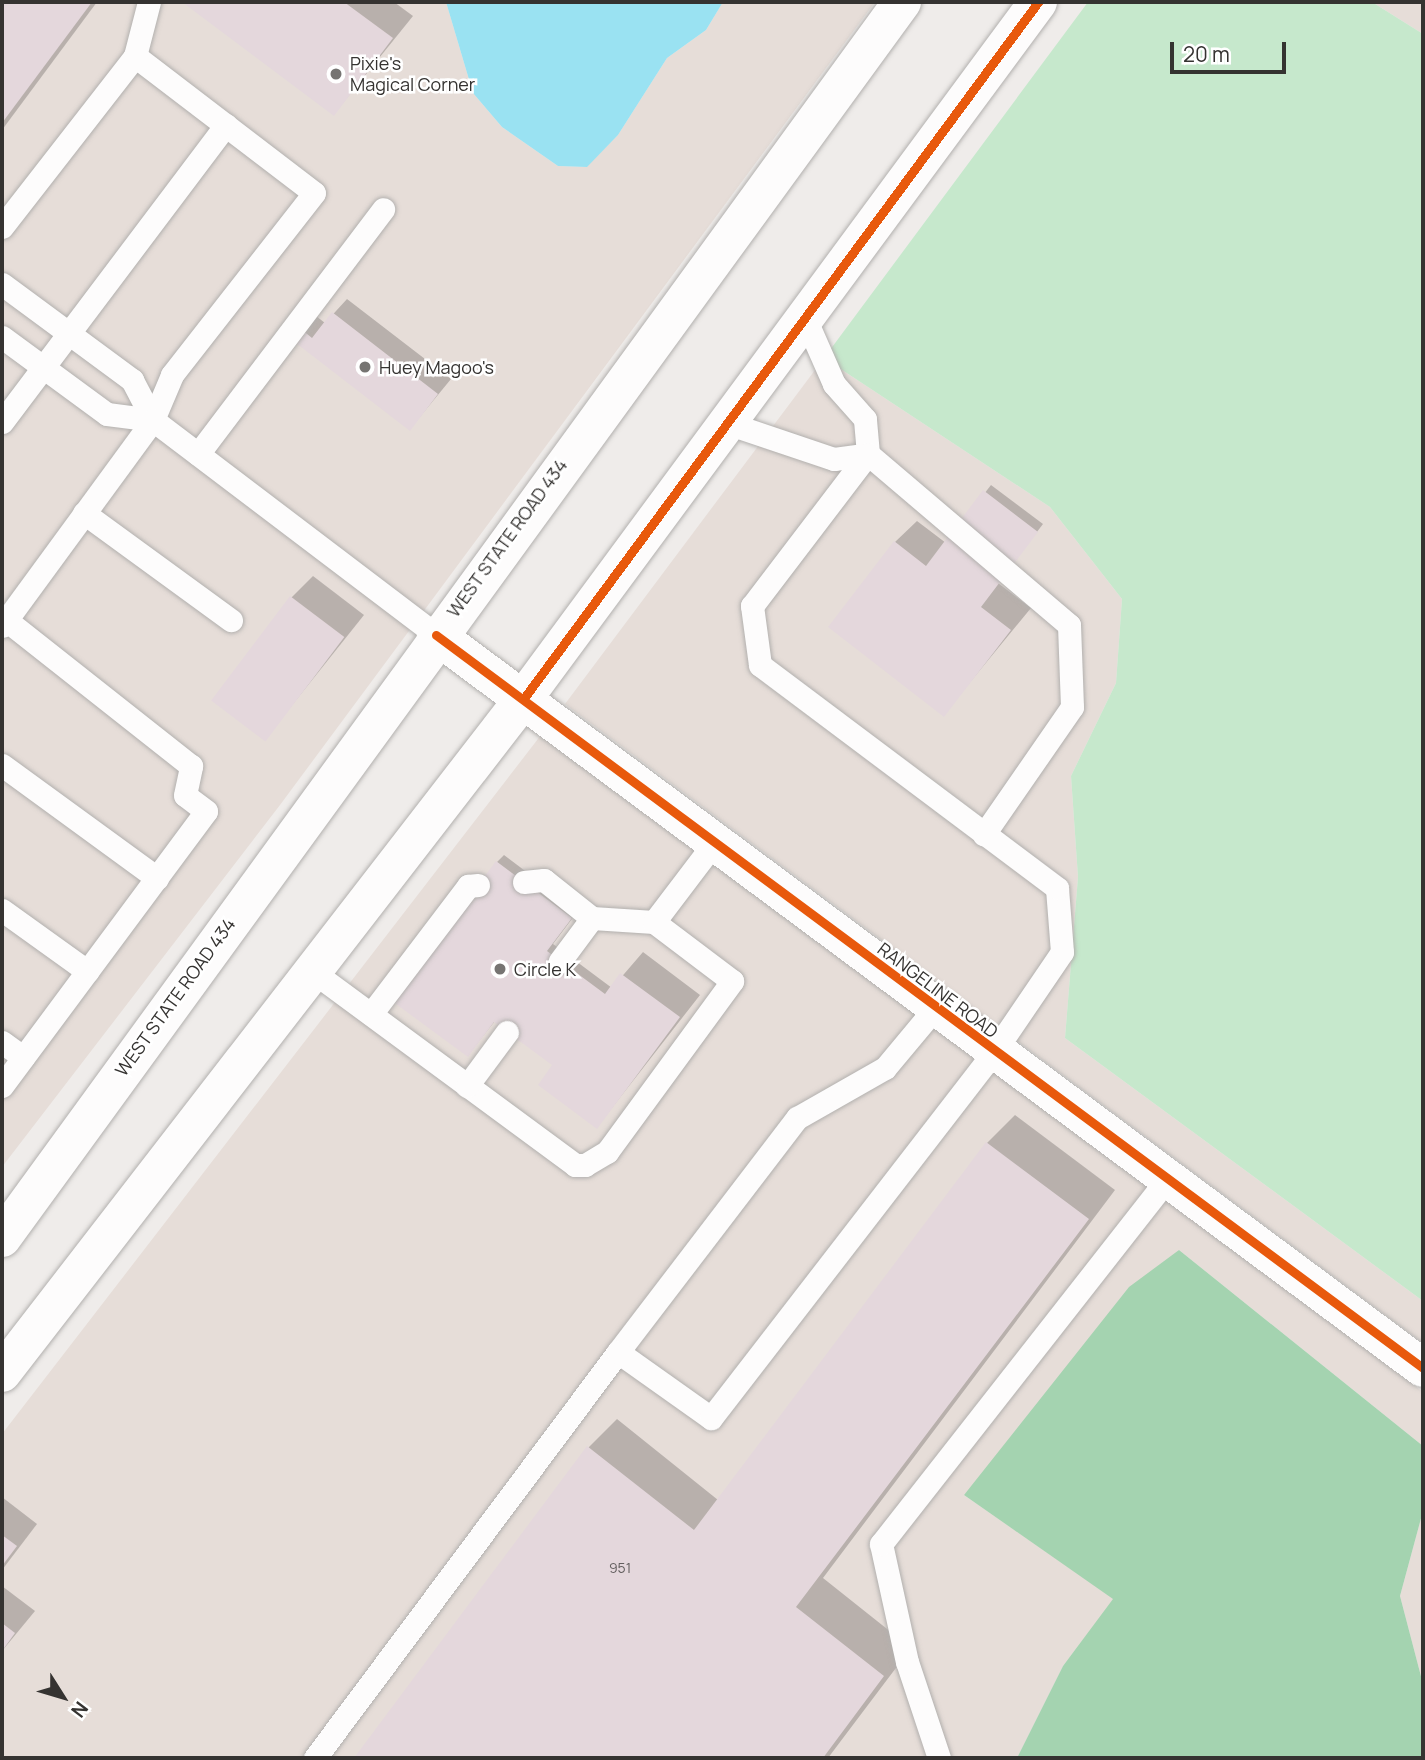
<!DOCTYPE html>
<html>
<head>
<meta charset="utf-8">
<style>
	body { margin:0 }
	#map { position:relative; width:1425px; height:1760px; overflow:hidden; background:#efecea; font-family:Manrope,sans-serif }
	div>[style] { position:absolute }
	.built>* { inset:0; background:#e6ddd8 }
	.green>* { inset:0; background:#c6e8cc }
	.forest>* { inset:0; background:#a4d3b0 }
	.water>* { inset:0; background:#9ae2f2 }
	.shadow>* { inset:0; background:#0003 }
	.building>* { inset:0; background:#e4d7dc; transform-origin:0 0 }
	.roads { filter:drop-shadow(0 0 2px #b2b0ae) drop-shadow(0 0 2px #b2b0ae) }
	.lane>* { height:23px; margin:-11.5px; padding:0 11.5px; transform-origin:11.5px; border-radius:11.5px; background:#fdfcfc }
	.secondary>* { height:38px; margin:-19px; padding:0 19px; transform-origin:19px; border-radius:19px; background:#fdfcfc }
	.primary>* { height:38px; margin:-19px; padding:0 19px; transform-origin:19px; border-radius:19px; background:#fdfcfc }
	.cycleway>* { height:9px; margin:-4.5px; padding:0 4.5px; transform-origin:4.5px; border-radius:4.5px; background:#e8590c }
	.dots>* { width:19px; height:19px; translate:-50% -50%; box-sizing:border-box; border:4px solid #fff; border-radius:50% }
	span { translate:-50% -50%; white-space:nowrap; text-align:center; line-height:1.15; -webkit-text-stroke:5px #fff; paint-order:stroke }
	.number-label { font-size:14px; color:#625e5e }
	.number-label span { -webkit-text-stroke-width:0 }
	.poi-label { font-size:18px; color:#353331 }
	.left { translate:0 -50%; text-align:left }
	.street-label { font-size:18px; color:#353331 }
	.frame { position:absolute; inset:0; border:4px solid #353331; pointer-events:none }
	.north { position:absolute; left:28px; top:1662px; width:70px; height:70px; -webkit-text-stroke:5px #fff; paint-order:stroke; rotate:127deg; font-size:19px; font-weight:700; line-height:28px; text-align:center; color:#353331 }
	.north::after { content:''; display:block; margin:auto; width:24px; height:32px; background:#353331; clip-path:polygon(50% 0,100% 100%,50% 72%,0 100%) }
	.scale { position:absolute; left:1170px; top:42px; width:116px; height:32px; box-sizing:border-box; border:4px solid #353331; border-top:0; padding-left:9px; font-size:21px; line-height:24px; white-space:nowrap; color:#353331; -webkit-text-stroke:5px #fff; paint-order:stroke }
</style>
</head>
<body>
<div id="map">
	<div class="built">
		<i style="clip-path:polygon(2px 2px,446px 2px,473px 93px,502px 127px,558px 166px,586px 167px,618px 135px,667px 58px,706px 30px,723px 2px,875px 2px,280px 805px,2px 1167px)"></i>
		<i style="clip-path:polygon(1372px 2px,1423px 2px,1423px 34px)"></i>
		<i style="clip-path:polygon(824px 358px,1050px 507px,1122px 599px,1116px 683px,1071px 776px,1078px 877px,1065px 1038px,1423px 1301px,1423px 1343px,565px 704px)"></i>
		<i style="clip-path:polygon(541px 735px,1423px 1392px,1423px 1446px,1179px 1250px,964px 1495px,1114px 1599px,1063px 1666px,1017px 1758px,2px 1758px,2px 1434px)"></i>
		<i style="clip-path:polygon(1423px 1511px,1423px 1684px,1400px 1596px)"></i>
	</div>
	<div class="green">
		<i style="clip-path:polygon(1088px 2px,1372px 2px,1423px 34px,1423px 1301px,1065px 1038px,1078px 877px,1071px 776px,1116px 683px,1122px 599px,1050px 507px,824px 358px)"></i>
	</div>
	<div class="forest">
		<i style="clip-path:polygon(1179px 1250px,1423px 1446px,1423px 1511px,1400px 1596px,1423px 1684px,1423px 1758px,1017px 1758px,1063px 1666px,1113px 1599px,964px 1495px,1129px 1287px)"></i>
	</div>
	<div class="water">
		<i style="clip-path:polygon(446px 2px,723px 2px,706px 30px,667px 58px,618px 135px,587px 167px,558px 166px,502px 127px,473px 93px)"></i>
	</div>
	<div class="shadow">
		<i style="clip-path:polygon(2px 2px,97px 2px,2px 130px)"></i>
		<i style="clip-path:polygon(185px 2px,394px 2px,413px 16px,334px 114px)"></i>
		<i style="clip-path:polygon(347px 299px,451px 379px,410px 429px,295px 340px,316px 316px,325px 323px)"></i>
		<i style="clip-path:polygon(991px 485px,1043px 524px,998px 583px,1031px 608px,944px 714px,895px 542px,917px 521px,946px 543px)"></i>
		<i style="clip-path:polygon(313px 576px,364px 615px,265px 739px,291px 598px)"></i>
		<i style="clip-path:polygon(504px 855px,578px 911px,553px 944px,612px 988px,643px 952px,700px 995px,597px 1127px,555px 1064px,495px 1021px,468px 1055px,497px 862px)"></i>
		<i style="clip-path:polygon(1015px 1115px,1115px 1190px,823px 1578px,911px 1648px,828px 1758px,356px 1758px,589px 1447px,617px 1419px,718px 1500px,987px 1143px)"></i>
		<i style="clip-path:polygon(2px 1497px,37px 1524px,2px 1570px)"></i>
		<i style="clip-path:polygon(2px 1586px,35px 1611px,2px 1651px)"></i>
	</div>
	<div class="building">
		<i style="clip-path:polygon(2px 2px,92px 2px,2px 123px)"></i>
		<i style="clip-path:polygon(182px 2px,344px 2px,393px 38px,334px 116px)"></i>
		<i style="clip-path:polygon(332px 312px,438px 394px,410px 431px,292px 340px,301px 329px,312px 338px)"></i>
		<i style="clip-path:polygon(983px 490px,1038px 532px,981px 607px,1011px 630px,944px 717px,828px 627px,894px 541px,926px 566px)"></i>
		<i style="left:290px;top:596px;width:68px;height:131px;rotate:37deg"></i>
		<i style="clip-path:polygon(496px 861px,572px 918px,547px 951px,605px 994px,620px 973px,680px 1017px,597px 1129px,538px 1085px,552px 1065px,494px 1022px,468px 1057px,392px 1001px)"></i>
		<i style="clip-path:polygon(986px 1142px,1089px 1219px,796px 1607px,884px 1676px,823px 1758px,354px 1758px,587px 1446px,694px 1530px)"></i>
		<i style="clip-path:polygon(2px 1535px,17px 1546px,2px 1566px)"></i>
		<i style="clip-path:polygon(2px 1623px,15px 1633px,2px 1651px)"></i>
	</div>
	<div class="roads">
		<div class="lane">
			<i style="left:135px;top:56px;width:56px;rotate:-75.5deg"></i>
			<i style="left:2px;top:227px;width:217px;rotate:-52.1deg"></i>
			<i style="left:135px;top:56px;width:225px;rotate:37.4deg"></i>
			<i style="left:314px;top:193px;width:231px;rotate:128deg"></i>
			<i style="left:172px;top:375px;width:49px;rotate:112.9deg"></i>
			<i style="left:2px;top:284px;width:162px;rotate:36.4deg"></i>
			<i style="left:132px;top:380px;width:45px;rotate:62.3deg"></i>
			<i style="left:2px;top:337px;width:130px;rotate:36.3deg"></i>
			<i style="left:107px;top:414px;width:46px;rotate:7.4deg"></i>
			<i style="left:2px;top:422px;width:372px;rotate:-53deg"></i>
			<i style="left:727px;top:423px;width:113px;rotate:18.6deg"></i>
			<i style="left:834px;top:459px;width:34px;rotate:-8deg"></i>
			<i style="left:868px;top:454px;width:35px;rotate:-95deg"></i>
			<i style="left:865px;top:419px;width:47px;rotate:-131.5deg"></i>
			<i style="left:834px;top:384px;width:72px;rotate:-113.7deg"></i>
			<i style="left:198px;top:454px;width:307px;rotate:-52.9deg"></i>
			<i style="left:84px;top:513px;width:182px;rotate:36.1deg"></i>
			<i style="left:2px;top:626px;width:255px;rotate:-53.8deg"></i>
			<i style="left:153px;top:420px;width:355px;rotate:37.2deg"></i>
			<i style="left:2px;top:765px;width:192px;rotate:36.1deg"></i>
			<i style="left:524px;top:882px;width:20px;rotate:-6deg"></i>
			<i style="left:544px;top:880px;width:61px;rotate:38.4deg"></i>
			<i style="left:592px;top:918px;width:54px;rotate:126.7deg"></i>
			<i style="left:2px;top:910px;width:105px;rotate:35.7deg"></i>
			<i style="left:592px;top:918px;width:62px;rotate:3.7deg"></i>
			<i style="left:312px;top:971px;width:327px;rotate:36.4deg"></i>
			<i style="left:575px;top:1165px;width:10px"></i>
			<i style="left:585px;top:1165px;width:26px;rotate:-31deg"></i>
			<i style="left:607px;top:1152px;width:212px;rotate:-53.8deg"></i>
			<i style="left:732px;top:981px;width:98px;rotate:-142.9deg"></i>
			<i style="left:654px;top:922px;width:99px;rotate:-52.8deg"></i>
			<i style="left:371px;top:1014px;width:161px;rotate:-52.8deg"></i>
			<i style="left:468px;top:886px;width:10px;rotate:-6deg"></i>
			<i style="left:2px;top:1042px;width:26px;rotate:36deg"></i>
			<i style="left:2px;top:1086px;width:342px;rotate:-53.4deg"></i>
			<i style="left:206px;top:811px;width:26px;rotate:-143deg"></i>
			<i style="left:185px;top:795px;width:30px;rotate:-78deg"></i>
			<i style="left:191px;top:766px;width:236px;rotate:-141.7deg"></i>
			<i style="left:467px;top:1086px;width:67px;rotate:-53.5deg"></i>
			<i style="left:618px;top:1352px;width:295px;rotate:-52.6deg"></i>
			<i style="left:797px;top:1118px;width:101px;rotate:-29.6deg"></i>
			<i style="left:885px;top:1068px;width:78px;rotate:-50.2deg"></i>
			<i style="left:315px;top:1758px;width:507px;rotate:-53.27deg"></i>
			<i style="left:618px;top:1352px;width:114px;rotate:35.4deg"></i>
			<i style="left:711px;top:1418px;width:463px;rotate:-52.3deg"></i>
			<i style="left:994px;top:1052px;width:121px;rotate:-55.8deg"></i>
			<i style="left:1062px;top:952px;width:64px;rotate:-94.5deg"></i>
			<i style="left:1057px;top:888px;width:371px;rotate:-143.1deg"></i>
			<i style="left:760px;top:665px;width:60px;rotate:-97.7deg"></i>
			<i style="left:752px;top:606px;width:191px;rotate:-52.7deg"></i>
			<i style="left:868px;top:454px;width:264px;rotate:40.4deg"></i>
			<i style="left:1069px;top:625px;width:82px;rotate:87.9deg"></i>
			<i style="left:1072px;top:707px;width:155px;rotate:124.7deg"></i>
			<i style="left:939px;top:1758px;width:101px;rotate:-108.4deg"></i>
			<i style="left:907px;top:1662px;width:121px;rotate:-102.4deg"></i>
			<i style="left:881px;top:1544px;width:462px;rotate:-51.9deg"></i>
		</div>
		<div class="secondary">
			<i style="left:436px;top:635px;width:1229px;rotate:36.6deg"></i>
		</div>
		<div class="primary">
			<i style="left:2px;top:1238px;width:1529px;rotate:-53.94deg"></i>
			<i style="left:2px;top:1373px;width:853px;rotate:-52.28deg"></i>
			<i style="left:524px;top:698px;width:865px;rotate:-53.55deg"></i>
		</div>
	</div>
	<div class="cycleway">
		<i style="left:436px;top:635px;width:1229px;rotate:36.6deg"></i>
		<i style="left:524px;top:698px;width:865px;rotate:-53.55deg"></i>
	</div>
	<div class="dots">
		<i style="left:336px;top:74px;background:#767472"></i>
		<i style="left:365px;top:367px;background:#767472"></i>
		<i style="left:500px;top:969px;background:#767472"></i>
	</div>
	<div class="number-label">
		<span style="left:620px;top:1568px">951</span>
	</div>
	<div class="poi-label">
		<span class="left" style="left:350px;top:74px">Pixie's<br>Magical Corner</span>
		<span class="left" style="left:379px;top:367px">Huey Magoo's</span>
		<span class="left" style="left:514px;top:969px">Circle K</span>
	</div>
	<div class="street-label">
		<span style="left:507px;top:538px;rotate:-54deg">WEST STATE ROAD 434</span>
		<span style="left:938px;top:990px;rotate:37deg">RANGELINE ROAD</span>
		<span style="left:175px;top:997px;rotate:-54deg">WEST STATE ROAD 434</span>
	</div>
	<div class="frame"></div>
	<div class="north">N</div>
	<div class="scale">20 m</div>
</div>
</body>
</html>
